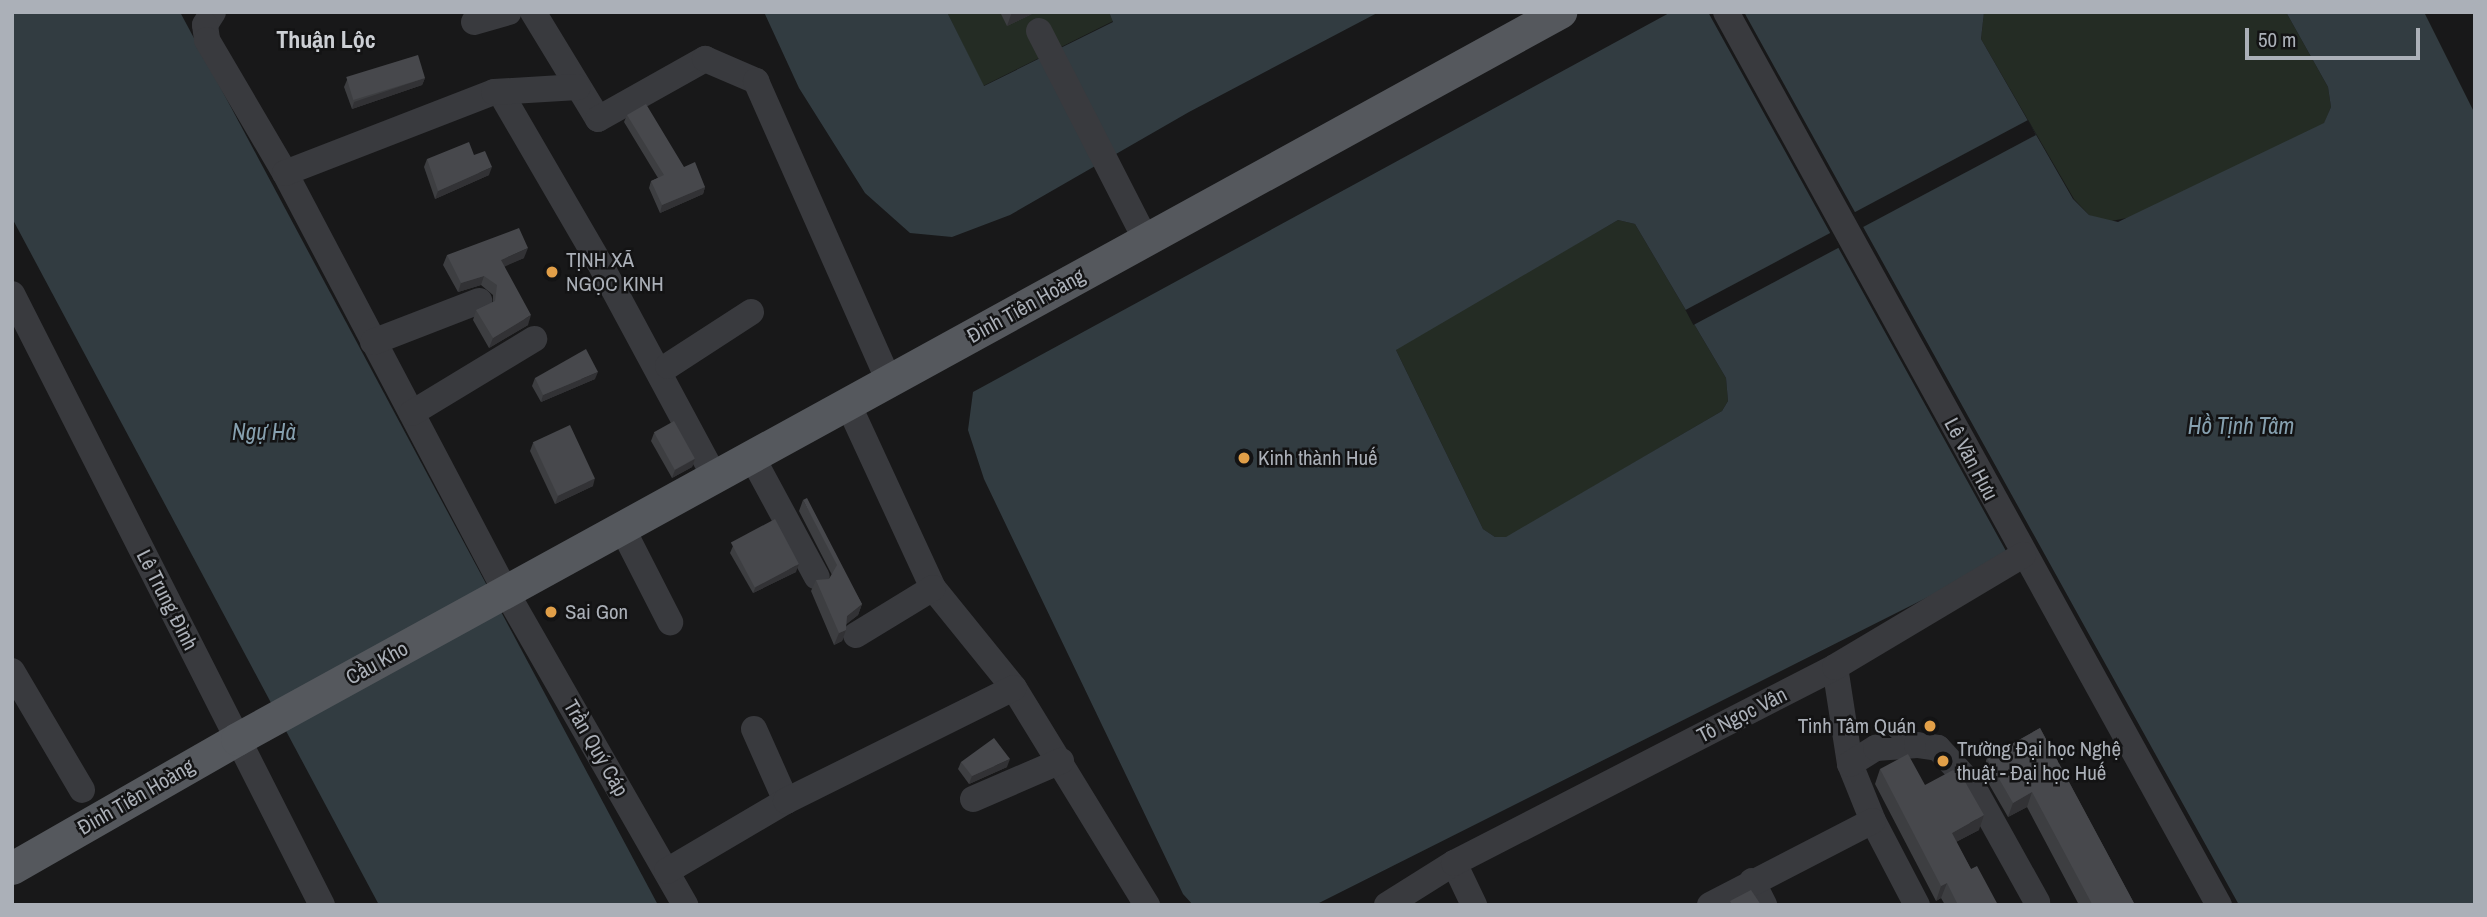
<!DOCTYPE html>
<html>
<head>
<meta charset="utf-8">
<style>
	body { margin:0 }
	#map { position:relative; width:2487px; height:917px; overflow:hidden; background:#181819; font-family:"Archivo Narrow",sans-serif }
	div>[style] { position:absolute }
	.green>* { inset:0; background:#242c24 }
	.water>* { inset:0; background:#323c41 }
	.pier>* { inset:0; background:#181819; transform-origin:0 0 }
	.minor>* { height:26px; margin:-13px; padding:0 13px; transform-origin:13px; border-radius:13px; background:#393a3e }
	.major>* { height:33px; margin:-16.5px; padding:0 16.5px; transform-origin:16.5px; border-radius:16.5px; background:#55585d }
	.wall>* { inset:0; background:#3d3e41 }
	.shaded-wall>* { inset:0; background:#323235 }
	.building>* { inset:0; background:#47484c; transform-origin:0 0 }
	.dots>* { width:19px; height:19px; translate:-50% -50%; box-sizing:border-box; border:4px solid #131314; border-radius:50% }
	span { translate:-50% -50%; white-space:nowrap; text-align:center; line-height:1.15; -webkit-text-stroke:5px #131314; paint-order:stroke }
	.poi-label { font-size:21px; color:#abb0b8 }
	.left { translate:0 -50%; text-align:left }
	.right { translate:-100% -50%; text-align:right }
	.street-label { font-size:21px; color:#abb0b8 }
	.water-label { font-size:23px; color:#86a0af; font-style:italic }
	.quarter-label { font-size:24px; color:#cccfd4; font-weight:700 }
	.frame { position:absolute; inset:0; border:14px solid #abb0b8; pointer-events:none }
	.scale { position:absolute; left:2245px; top:28px; width:175px; height:32px; box-sizing:border-box; border:4px solid #abb0b8; border-top:0; padding-left:9px; font-size:21px; line-height:24px; white-space:nowrap; color:#abb0b8; -webkit-text-stroke:5px #131314; paint-order:stroke }
</style>
</head>
<body>
<div id="map">
	<div class="green">
		<i style="clip-path:polygon(947px 12px,1109px 12px,1113px 21px,983px 86px)"></i>
		<i style="clip-path:polygon(1984px 12px,2286px 12px,2328px 87px,2331px 107px,2324px 124px,2137px 216px,2106px 222px,2089px 215px,2074px 199px,1981px 39px)"></i>
		<i style="clip-path:polygon(1618px 220px,1635px 224px,1726px 378px,1728px 401px,1722px 411px,1506px 538px,1495px 537px,1483px 529px,1396px 350px,1404px 342px)"></i>
	</div>
	<div class="water">
		<i style="clip-path:polygon(12px 12px,180px 12px,658px 905px,379px 905px,12px 218px)"></i>
		<i style="clip-path:polygon(764px 12px,947px 12px,984px 86px,1113px 22px,1109px 12px,1379px 12px,1189px 112px,1010px 215px,952px 237px,910px 233px,865px 193px,799px 88px)"></i>
		<i style="clip-path:polygon(evenodd,1671px 12px,1708px 12px,2006px 551px,1936px 593px,1315px 905px,1193px 905px,1183px 894px,984px 479px,968px 430px,973px 392px,1671px 12px,1618px 220px,1635px 224px,1726px 378px,1728px 401px,1722px 411px,1506px 537px,1495px 537px,1483px 529px,1396px 350px,1618px 220px)"></i>
		<i style="clip-path:polygon(1744px 12px,1984px 12px,1981px 39px,2073px 199px,2089px 215px,2118px 222px,2324px 123px,2331px 107px,2328px 87px,2286px 12px,2424px 12px,2475px 114px,2475px 905px,2239px 905px)"></i>
	</div>
	<div class="pier">
		<i style="left:2028px;top:120px;width:17px;height:200px;rotate:62deg"></i>
		<i style="left:1832px;top:232px;width:17px;height:166px;rotate:62deg"></i>
	</div>
	<div class="minor">
		<i style="left:213px;top:12px;width:15px;rotate:122deg"></i>
		<i style="left:205px;top:25px;width:15px;rotate:82deg"></i>
		<i style="left:207px;top:40px;width:154px;rotate:59.6deg"></i>
		<i style="left:285px;top:173px;width:474px;rotate:62.2deg"></i>
		<i style="left:506px;top:592px;width:361px;rotate:60.2deg"></i>
		<i style="left:533px;top:12px;width:125px;rotate:58.7deg"></i>
		<i style="left:598px;top:119px;width:123px;rotate:-29.3deg"></i>
		<i style="left:705px;top:59px;width:56px;rotate:23.3deg"></i>
		<i style="left:756px;top:81px;width:328px;rotate:66.1deg"></i>
		<i style="left:1726px;top:12px;width:1020px;rotate:61.1deg"></i>
		<i style="left:474px;top:22px;width:36px;rotate:-16deg"></i>
		<i style="left:1039px;top:31px;width:235px;rotate:62.9deg"></i>
		<i style="left:500px;top:92px;width:197px;rotate:59.8deg"></i>
		<i style="left:599px;top:262px;width:244px;rotate:61.7deg"></i>
		<i style="left:285px;top:173px;width:224px;rotate:-21.2deg"></i>
		<i style="left:494px;top:92px;width:84px;rotate:-3.4deg"></i>
		<i style="left:12px;top:294px;width:685px;rotate:63.1deg"></i>
		<i style="left:373px;top:342px;width:114px;rotate:-21.1deg"></i>
		<i style="left:668px;top:366px;width:99px;rotate:-33deg"></i>
		<i style="left:848px;top:404px;width:203px;rotate:65.2deg"></i>
		<i style="left:933px;top:588px;width:129px;rotate:51deg"></i>
		<i style="left:1014px;top:688px;width:255px;rotate:58.5deg"></i>
		<i style="left:412px;top:413px;width:143px;rotate:-31.2deg"></i>
		<i style="left:752px;top:457px;width:136px;rotate:61.6deg"></i>
		<i style="left:622px;top:528px;width:106px;rotate:62.9deg"></i>
		<i style="left:856px;top:635px;width:90px;rotate:-31.4deg"></i>
		<i style="left:1835px;top:667px;width:98px;rotate:81.2deg"></i>
		<i style="left:1850px;top:764px;width:61px;rotate:68deg"></i>
		<i style="left:1873px;top:821px;width:95px;rotate:62.4deg"></i>
		<i style="left:12px;top:671px;width:138px;rotate:59.5deg"></i>
		<i style="left:754px;top:729px;width:79px;rotate:66deg"></i>
		<i style="left:1850px;top:764px;width:31px;rotate:-32deg"></i>
		<i style="left:1876px;top:748px;width:41px;rotate:-4.2deg"></i>
		<i style="left:1917px;top:745px;width:21px;rotate:8deg"></i>
		<i style="left:1938px;top:748px;width:50px;rotate:47.4deg"></i>
		<i style="left:1972px;top:785px;width:134px;rotate:60.9deg"></i>
		<i style="left:973px;top:799px;width:96px;rotate:-23.4deg"></i>
		<i style="left:1454px;top:863px;width:47px;rotate:64.5deg"></i>
		<i style="left:667px;top:871px;width:138px;rotate:-30.5deg"></i>
		<i style="left:786px;top:801px;width:254px;rotate:-26.4deg"></i>
		<i style="left:1752px;top:881px;width:27px;rotate:63deg"></i>
		<i style="left:1387px;top:905px;width:79px;rotate:-32.1deg"></i>
		<i style="left:1454px;top:863px;width:428px;rotate:-27.2deg"></i>
		<i style="left:1835px;top:667px;width:219px;rotate:-30.8deg"></i>
		<i style="left:1710px;top:905px;width:183px;rotate:-27.3deg"></i>
	</div>
	<div class="major">
		<i style="left:12px;top:868px;width:259px;rotate:-29.8deg"></i>
		<i style="left:237px;top:739px;width:1510px;rotate:-28.79deg"></i>
	</div>
	<div class="wall">
		<i style="clip-path:polygon(1000px 12px,1036px 12px,1007px 26px)"></i>
		<i style="clip-path:polygon(425px 78px,422px 85px,352px 109px,344px 87px,347px 80px)"></i>
		<i style="clip-path:polygon(627px 115px,705px 187px,703px 194px,660px 213px,649px 188px,651px 181px,658px 178px,624px 122px)"></i>
		<i style="clip-path:polygon(427px 159px,489px 175px,435px 199px,424px 167px)"></i>
		<i style="clip-path:polygon(447px 255px,524px 258px,504px 266px,528px 325px,489px 348px,473px 320px,476px 310px,493px 302px,493px 295px,481px 285px,458px 292px,443px 265px)"></i>
		<i style="clip-path:polygon(535px 378px,595px 379px,541px 402px,532px 386px)"></i>
		<i style="clip-path:polygon(654px 433px,695px 459px,692px 467px,672px 478px,651px 441px)"></i>
		<i style="clip-path:polygon(533px 443px,593px 486px,555px 504px,530px 451px)"></i>
		<i style="clip-path:polygon(803px 500px,862px 604px,858px 615px,846px 624px,846px 630px,842px 641px,834px 645px,811px 591px,816px 580px,829px 579px,832px 575px,799px 511px)"></i>
		<i style="clip-path:polygon(733px 546px,796px 572px,753px 593px,730px 553px)"></i>
		<i style="clip-path:polygon(2040px 728px,2135px 905px,2079px 905px,2027px 807px,2008px 817px,1982px 772px,1987px 758px)"></i>
		<i style="clip-path:polygon(961px 762px,1007px 767px,969px 784px,958px 769px)"></i>
		<i style="clip-path:polygon(1880px 769px,1925px 785px,1979px 830px,1956px 842px,1971px 869px,1998px 905px,1945px 905px,1941px 898px,1936px 901px,1875px 784px)"></i>
	</div>
	<div class="shaded-wall">
		<i style="clip-path:polygon(1012px 12px,1036px 12px,1007px 26px)"></i>
		<i style="clip-path:polygon(425px 78px,422px 85px,352px 109px,354px 102px)"></i>
		<i style="clip-path:polygon(492px 167px,489px 175px,435px 199px,438px 191px)"></i>
		<i style="clip-path:polygon(705px 187px,703px 194px,660px 213px,662px 205px)"></i>
		<i style="clip-path:polygon(528px 248px,524px 258px,497px 270px,501px 260px)"></i>
		<i style="clip-path:polygon(484px 276px,481px 285px,458px 292px,461px 283px)"></i>
		<i style="clip-path:polygon(531px 315px,528px 325px,489px 348px,493px 338px)"></i>
		<i style="clip-path:polygon(598px 372px,595px 379px,541px 402px,543px 395px)"></i>
		<i style="clip-path:polygon(695px 459px,692px 467px,672px 478px,675px 470px)"></i>
		<i style="clip-path:polygon(595px 478px,593px 486px,555px 504px,558px 496px)"></i>
		<i style="clip-path:polygon(799px 564px,796px 572px,753px 593px,756px 586px)"></i>
		<i style="clip-path:polygon(862px 604px,858px 615px,843px 627px,847px 616px)"></i>
		<i style="clip-path:polygon(846px 630px,842px 641px,834px 645px,839px 633px)"></i>
		<i style="clip-path:polygon(1010px 759px,1007px 767px,969px 784px,972px 776px)"></i>
		<i style="clip-path:polygon(2032px 792px,2027px 807px,2008px 817px,2013px 803px)"></i>
		<i style="clip-path:polygon(1984px 815px,1979px 830px,1946px 847px,1952px 833px)"></i>
		<i style="clip-path:polygon(1947px 883px,1941px 898px,1936px 901px,1941px 886px)"></i>
	</div>
	<div class="building">
		<i style="left:418px;top:55px;width:24px;height:75px;rotate:73deg"></i>
		<i style="clip-path:polygon(646px 104px,684px 167px,695px 162px,705px 187px,662px 205px,651px 181px,664px 175px,627px 115px)"></i>
		<i style="clip-path:polygon(469px 142px,474px 155px,485px 151px,492px 167px,438px 191px,427px 159px)"></i>
		<i style="clip-path:polygon(519px 228px,528px 248px,501px 260px,531px 315px,493px 338px,476px 310px,495px 301px,497px 285px,484px 276px,461px 283px,447px 255px)"></i>
		<i style="clip-path:polygon(586px 349px,598px 372px,543px 395px,535px 378px)"></i>
		<i style="left:674px;top:421px;width:43px;height:23px;rotate:61deg"></i>
		<i style="left:570px;top:425px;width:59px;height:41px;rotate:65deg"></i>
		<i style="clip-path:polygon(807px 498px,862px 604px,847px 616px,846px 630px,839px 633px,816px 580px,829px 579px,837px 565px,803px 500px)"></i>
		<i style="left:775px;top:519px;width:51px;height:50px;rotate:62deg"></i>
		<i style="clip-path:polygon(2040px 728px,2135px 905px,2089px 905px,2092px 904px,2032px 792px,2013px 803px,1987px 758px)"></i>
		<i style="clip-path:polygon(994px 738px,1010px 759px,972px 776px,961px 762px)"></i>
		<i style="clip-path:polygon(1908px 754px,1925px 785px,1953px 770px,1964px 780px,1984px 815px,1952px 833px,1971px 869px,1977px 866px,1998px 905px,1958px 905px,1947px 883px,1941px 886px,1880px 769px)"></i>
		<i style="clip-path:polygon(1751px 890px,1761px 905px,1732px 905px,1730px 901px)"></i>
	</div>
	<div class="dots">
		<i style="left:552px;top:272px;background:#e19f48"></i>
		<i style="left:1244px;top:458px;background:#e19f48"></i>
		<i style="left:551px;top:612px;background:#e19f48"></i>
		<i style="left:1930px;top:726px;background:#e19f48"></i>
		<i style="left:1943px;top:761px;background:#e19f48"></i>
	</div>
	<div class="poi-label">
		<span class="left" style="left:566px;top:272px">TỊNH XÃ<br>NGỌC KINH</span>
		<span class="left" style="left:1258px;top:458px">Kinh thành Huế</span>
		<span class="left" style="left:565px;top:612px">Sai Gon</span>
		<span class="right" style="left:1916px;top:726px">Tinh Tâm Quán</span>
		<span class="left" style="left:1957px;top:761px">Trường Đại học Nghệ<br>thuật - Đại học Huế</span>
	</div>
	<div class="street-label">
		<span style="left:1026px;top:306px;rotate:-29deg">Đinh Tiên Hoàng</span>
		<span style="left:1971px;top:459px;rotate:62deg">Lê Văn Hưu</span>
		<span style="left:167px;top:600px;rotate:63deg">Lê Trung Đình</span>
		<span style="left:377px;top:663px;rotate:-29deg">Cầu Kho</span>
		<span style="left:1742px;top:715px;rotate:-27deg">Tô Ngọc Vân</span>
		<span style="left:596px;top:748px;rotate:60deg">Trần Quý Cáp</span>
		<span style="left:136px;top:797px;rotate:-30deg">Đinh Tiên Hoàng</span>
	</div>
	<div class="water-label">
		<span style="left:2241px;top:426px">Hồ Tịnh Tâm</span>
		<span style="left:264px;top:432px">Ngự Hà</span>
	</div>
	<div class="quarter-label">
		<span style="left:326px;top:40px">Thuận Lộc</span>
	</div>
	<div class="frame"></div>
	<div class="scale">50 m</div>
</div>
</body>
</html>
